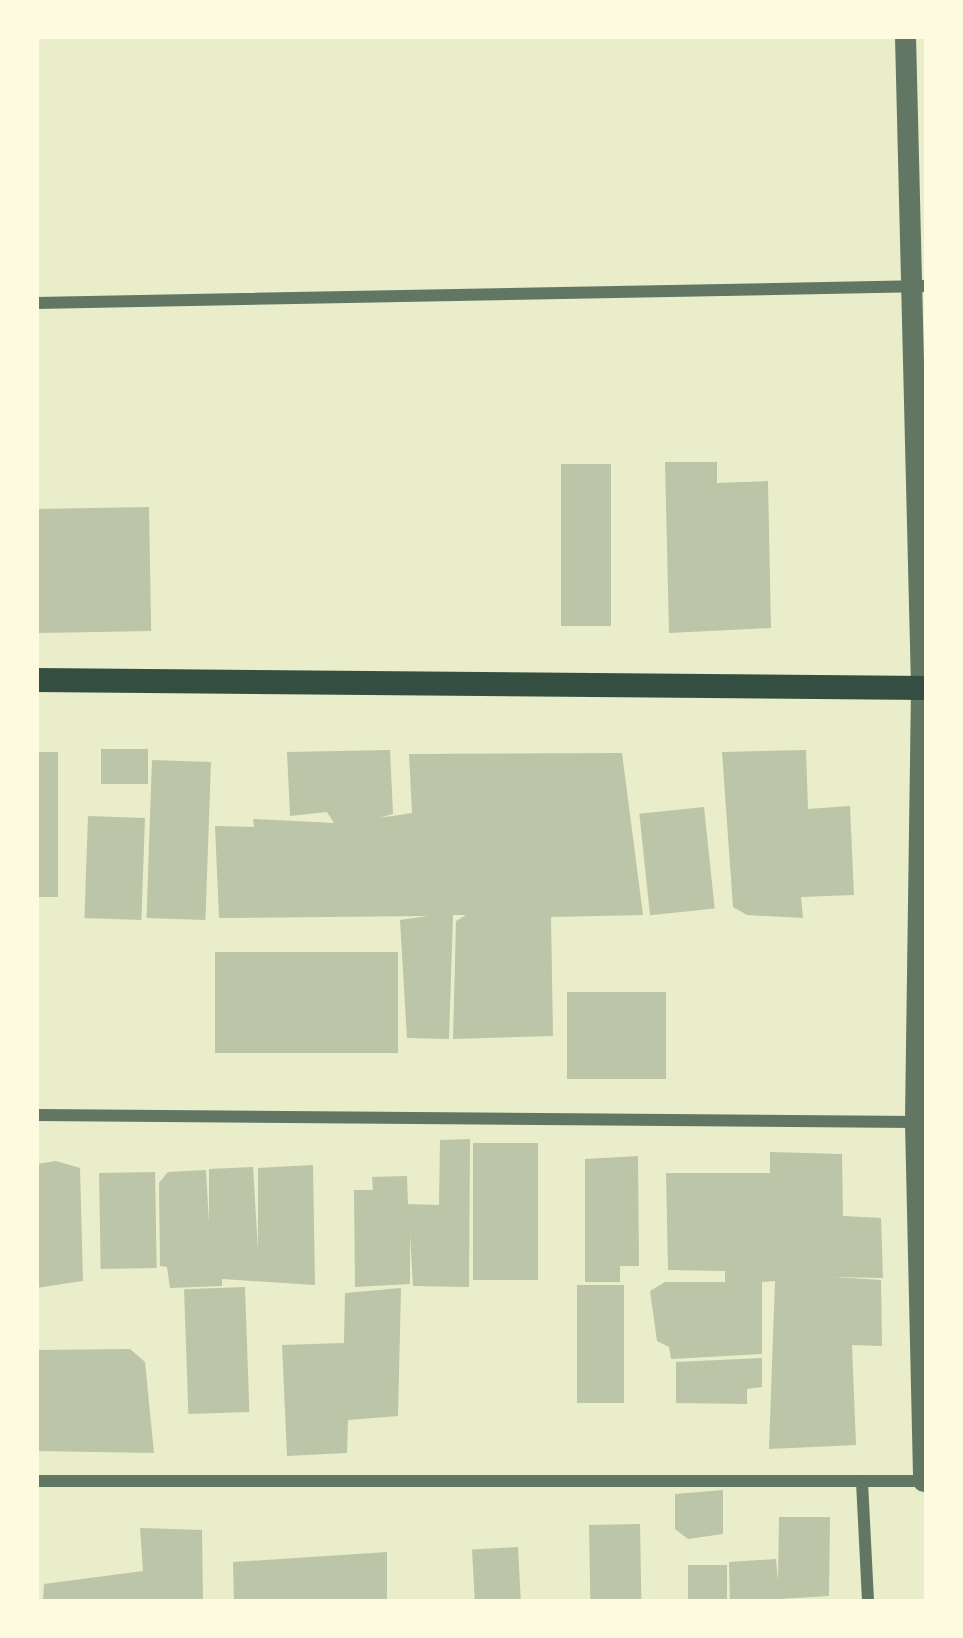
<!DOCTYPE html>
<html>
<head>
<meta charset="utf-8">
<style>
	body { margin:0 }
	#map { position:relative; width:963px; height:1638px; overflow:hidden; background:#e9edc9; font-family:Mulish,sans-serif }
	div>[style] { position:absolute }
	.building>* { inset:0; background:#bcc5a7; transform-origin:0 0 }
	.minor>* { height:12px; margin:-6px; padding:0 6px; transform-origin:6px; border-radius:6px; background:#617663 }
	.tertiary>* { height:21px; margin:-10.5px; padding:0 10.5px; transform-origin:10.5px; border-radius:10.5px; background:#617663 }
	.secondary>* { height:24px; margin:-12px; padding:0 12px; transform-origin:12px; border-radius:12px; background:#344e41 }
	span { translate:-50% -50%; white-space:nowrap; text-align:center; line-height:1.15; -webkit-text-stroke:9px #fefae0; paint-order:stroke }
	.frame { position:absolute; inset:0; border:39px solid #fefae0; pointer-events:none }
</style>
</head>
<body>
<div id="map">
	<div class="building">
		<i style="clip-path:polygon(665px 462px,717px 462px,717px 483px,768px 481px,771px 628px,669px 633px)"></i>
		<i style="left:561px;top:464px;width:50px;height:162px"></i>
		<i style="left:149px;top:507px;width:124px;height:113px;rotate:89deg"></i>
		<i style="left:101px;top:749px;width:47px;height:35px"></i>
		<i style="clip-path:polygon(390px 750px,393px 814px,379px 818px,412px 813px,409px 754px,622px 753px,643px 915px,551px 917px,553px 1036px,453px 1039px,456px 921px,466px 915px,453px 915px,449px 1039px,407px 1038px,400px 920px,428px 916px,219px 918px,215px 826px,254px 827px,253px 819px,334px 823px,327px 812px,290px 816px,287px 752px)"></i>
		<i style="clip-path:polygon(806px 750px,808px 809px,850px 806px,854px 895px,801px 897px,803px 918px,747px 915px,733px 907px,722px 752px)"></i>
		<i style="left:58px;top:752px;width:145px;height:22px;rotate:90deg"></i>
		<i style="left:152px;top:760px;width:59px;height:158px;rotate:2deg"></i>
		<i style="left:704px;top:807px;width:102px;height:65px;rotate:84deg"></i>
		<i style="left:88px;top:816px;width:57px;height:102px;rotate:2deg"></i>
		<i style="left:215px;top:952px;width:183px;height:101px"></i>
		<i style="left:567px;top:992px;width:99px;height:87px"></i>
		<i style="clip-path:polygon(470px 1139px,469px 1287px,413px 1286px,410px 1234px,410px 1284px,355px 1287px,354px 1190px,373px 1190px,372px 1177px,407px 1176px,408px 1204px,439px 1205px,440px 1140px)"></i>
		<i style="left:538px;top:1143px;width:137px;height:65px;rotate:90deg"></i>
		<i style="clip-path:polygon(770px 1152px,842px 1154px,843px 1216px,881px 1218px,883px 1278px,832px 1277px,881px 1280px,882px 1346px,852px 1345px,856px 1445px,769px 1449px,775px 1281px,762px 1282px,762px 1354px,671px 1359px,669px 1347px,657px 1341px,650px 1291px,665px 1282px,725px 1282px,725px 1271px,668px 1270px,666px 1173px,770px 1173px)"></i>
		<i style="clip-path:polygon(638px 1156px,639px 1266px,620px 1266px,620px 1282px,585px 1282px,585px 1159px)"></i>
		<i style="clip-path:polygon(56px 1161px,80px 1168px,83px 1281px,36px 1288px,36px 1164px)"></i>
		<i style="clip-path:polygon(313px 1165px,315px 1285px,222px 1279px,222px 1286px,170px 1288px,167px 1267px,160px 1266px,159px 1183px,168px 1172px,206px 1170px,209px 1224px,209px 1169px,253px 1167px,258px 1249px,258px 1168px)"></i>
		<i style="left:155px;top:1172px;width:96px;height:56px;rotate:89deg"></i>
		<i style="left:624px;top:1285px;width:118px;height:47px;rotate:90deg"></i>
		<i style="left:245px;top:1287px;width:125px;height:61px;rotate:88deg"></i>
		<i style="clip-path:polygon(401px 1288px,398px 1416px,348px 1420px,347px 1453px,287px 1456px,282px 1345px,344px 1343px,345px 1293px)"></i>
		<i style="clip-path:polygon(130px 1349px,145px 1362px,154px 1453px,36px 1451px,36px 1350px)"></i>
		<i style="clip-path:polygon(762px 1358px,762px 1387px,747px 1389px,747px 1404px,676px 1403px,676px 1362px)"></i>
		<i style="clip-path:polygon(723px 1490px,723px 1534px,688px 1539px,675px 1529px,675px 1494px)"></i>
		<i style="clip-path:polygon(779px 1517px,830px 1517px,829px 1596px,730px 1602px,729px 1562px,776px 1559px,778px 1582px)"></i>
		<i style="left:640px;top:1524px;width:78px;height:51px;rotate:89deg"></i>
		<i style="clip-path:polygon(140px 1528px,202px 1530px,203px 1602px,43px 1602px,44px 1584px,143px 1571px)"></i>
		<i style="left:518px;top:1547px;width:55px;height:46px;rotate:87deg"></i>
		<i style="clip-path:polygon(387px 1552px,387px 1602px,234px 1602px,233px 1562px)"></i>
		<i style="left:688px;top:1565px;width:39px;height:37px"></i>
	</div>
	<div class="minor">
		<i style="left:36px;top:303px;width:891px;rotate:-1.09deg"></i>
		<i style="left:36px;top:1115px;width:879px;rotate:0.46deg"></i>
		<i style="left:36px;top:1481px;width:890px"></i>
		<i style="left:862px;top:1482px;width:120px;rotate:87.1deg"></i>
	</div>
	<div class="tertiary">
		<i style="left:905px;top:36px;width:652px;rotate:88.59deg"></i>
		<i style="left:921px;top:688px;width:434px;rotate:90.8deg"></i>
		<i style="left:915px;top:1122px;width:359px;rotate:88.7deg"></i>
	</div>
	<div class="secondary">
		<i style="left:36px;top:680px;width:891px;rotate:0.51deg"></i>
	</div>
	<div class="frame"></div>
</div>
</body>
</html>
